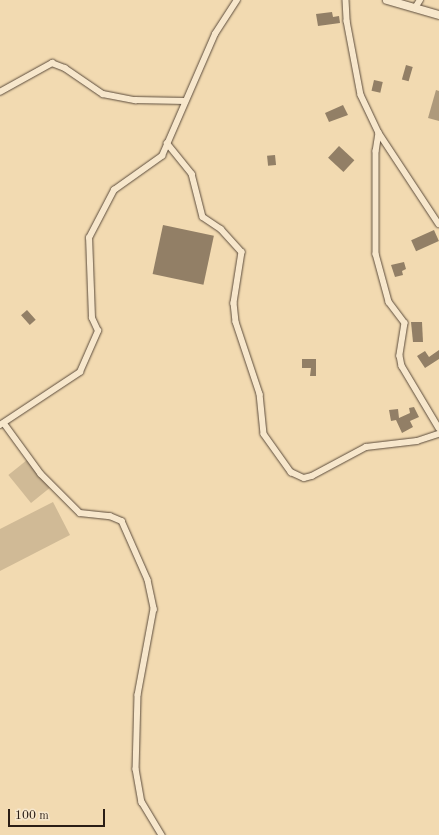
<!DOCTYPE html>
<html>
<head>
<meta charset="utf-8">
<style>
	body { margin:0 }
	#map { position:relative; width:439px; height:835px; overflow:hidden; background:#f2dab1; font-family:"Old Standard TT",serif }
	div>[style] { position:absolute }
	.green>* { inset:0; background:#d0ba96; transform-origin:0 0 }
	.water>* { inset:0; background:#ae9a7c }
	.building>* { inset:0; background:#927f66; transform-origin:0 0 }
	.roads { filter:drop-shadow(0 0 1px #5c4c3c) drop-shadow(0 0 1px #5c4c3c) }
	.minor>* { height:5.5px; margin:-2.75px; padding:0 2.75px; transform-origin:2.75px; border-radius:2.75px; background:#f7e7cc }
	.secondary>* { height:8px; margin:-4px; padding:0 4px; transform-origin:4px; border-radius:4px; background:#f7e7cc }
	span { translate:-50% -50%; white-space:nowrap; text-align:center; line-height:1.15; -webkit-text-stroke:3px #f7e7cc; paint-order:stroke }
	.scale { position:absolute; left:8px; top:809px; width:97px; height:18px; box-sizing:border-box; border:2px solid #2a1d15; border-top:0; padding-left:5px; font-size:12px; line-height:14px; white-space:nowrap; color:#2a1d15; -webkit-text-stroke:3px #f7e7cc; paint-order:stroke }
</style>
</head>
<body>
<div id="map">
	<div class="green">
		<i style="left:27px;top:460px;width:36px;height:24px;rotate:51deg"></i>
		<i style="clip-path:polygon(53px 502px,70px 535px,0 571px,0 529px)"></i>
	</div>
	<div class="water">
		<i style="clip-path:polygon(436px 90px,439px 91px,439px 121px,428px 118px)"></i>
	</div>
	<div class="building">
		<i style="clip-path:polygon(332px 12px,333px 17px,339px 16px,340px 23px,318px 26px,316px 14px)"></i>
		<i style="left:406px;top:65px;width:7px;height:15px;rotate:16deg"></i>
		<i style="left:374px;top:80px;width:9px;height:11px;rotate:13deg"></i>
		<i style="clip-path:polygon(343px 105px,348px 115px,329px 122px,325px 113px)"></i>
		<i style="left:339px;top:146px;width:21px;height:16px;rotate:43deg"></i>
		<i style="left:275px;top:155px;width:10px;height:8px;rotate:84deg"></i>
		<i style="left:163px;top:225px;width:52px;height:50px;rotate:12deg"></i>
		<i style="left:434px;top:230px;width:12px;height:25px;rotate:66deg"></i>
		<i style="clip-path:polygon(404px 262px,406px 269px,402px 271px,403px 275px,395px 277px,391px 265px)"></i>
		<i style="left:27px;top:310px;width:13px;height:8px;rotate:48deg"></i>
		<i style="clip-path:polygon(411px 322px,422px 322px,423px 342px,413px 342px)"></i>
		<i style="clip-path:polygon(439px 350px,439px 359px,425px 368px,417px 356px,425px 351px,429px 357px)"></i>
		<i style="clip-path:polygon(302px 359px,316px 359px,316px 376px,310px 376px,311px 368px,302px 368px)"></i>
		<i style="clip-path:polygon(414px 407px,419px 417px,410px 421px,413px 427px,402px 433px,396px 420px,391px 421px,389px 410px,398px 409px,399px 418px,410px 413px,409px 408px)"></i>
	</div>
	<div class="roads">
		<div class="minor">
			<i style="left:346px;top:0;width:21px;rotate:87deg"></i>
			<i style="left:347px;top:21px;width:75px;rotate:79.3deg"></i>
			<i style="left:361px;top:95px;width:42px;rotate:64.7deg"></i>
			<i style="left:379px;top:133px;width:109px;rotate:56.6deg"></i>
			<i style="left:415px;top:8px;width:9px;rotate:-58deg"></i>
			<i style="left:0;top:92px;width:60px;rotate:-29.1deg"></i>
			<i style="left:52px;top:63px;width:14px;rotate:21deg"></i>
			<i style="left:65px;top:68px;width:46px;rotate:34.4deg"></i>
			<i style="left:103px;top:94px;width:33px;rotate:11deg"></i>
			<i style="left:135px;top:100px;width:50px;rotate:1.1deg"></i>
			<i style="left:379px;top:133px;width:18px;rotate:99deg"></i>
			<i style="left:376px;top:151px;width:103px;rotate:90deg"></i>
			<i style="left:376px;top:254px;width:50px;rotate:74.8deg"></i>
			<i style="left:389px;top:302px;width:26px;rotate:53deg"></i>
			<i style="left:405px;top:323px;width:33px;rotate:99deg"></i>
			<i style="left:400px;top:356px;width:10px;rotate:79deg"></i>
			<i style="left:402px;top:366px;width:72px;rotate:59.2deg"></i>
			<i style="left:167px;top:143px;width:40px;rotate:51deg"></i>
			<i style="left:192px;top:174px;width:44px;rotate:75.7deg"></i>
			<i style="left:203px;top:217px;width:22px;rotate:34deg"></i>
			<i style="left:221px;top:229px;width:31px;rotate:48deg"></i>
			<i style="left:242px;top:252px;width:52px;rotate:98.9deg"></i>
			<i style="left:234px;top:303px;width:19px;rotate:84deg"></i>
			<i style="left:236px;top:322px;width:76px;rotate:71.6deg"></i>
			<i style="left:260px;top:394px;width:40px;rotate:84.3deg"></i>
			<i style="left:264px;top:434px;width:47px;rotate:54.6deg"></i>
			<i style="left:291px;top:472px;width:14px;rotate:25deg"></i>
			<i style="left:304px;top:478px;width:8px;rotate:-14deg"></i>
			<i style="left:312px;top:476px;width:61px;rotate:-28.2deg"></i>
			<i style="left:366px;top:447px;width:51px;rotate:-6.7deg"></i>
			<i style="left:417px;top:441px;width:23px;rotate:-18deg"></i>
			<i style="left:4px;top:423px;width:63px;rotate:54deg"></i>
			<i style="left:41px;top:474px;width:55px;rotate:45deg"></i>
			<i style="left:80px;top:513px;width:30px;rotate:6deg"></i>
			<i style="left:110px;top:516px;width:13px;rotate:23deg"></i>
			<i style="left:122px;top:521px;width:64px;rotate:66.2deg"></i>
			<i style="left:148px;top:580px;width:30px;rotate:78deg"></i>
			<i style="left:154px;top:609px;width:87px;rotate:100.5deg"></i>
			<i style="left:138px;top:695px;width:74px;rotate:91.5deg"></i>
			<i style="left:136px;top:769px;width:34px;rotate:80deg"></i>
			<i style="left:142px;top:802px;width:39px;rotate:59deg"></i>
			<i style="left:0;top:425px;width:96px;rotate:-33.5deg"></i>
			<i style="left:80px;top:372px;width:45px;rotate:-66.3deg"></i>
			<i style="left:98px;top:331px;width:14px;rotate:-115deg"></i>
			<i style="left:92px;top:318px;width:80px;rotate:-92.1deg"></i>
			<i style="left:89px;top:238px;width:54px;rotate:-62.5deg"></i>
			<i style="left:114px;top:190px;width:59px;rotate:-35.3deg"></i>
			<i style="left:162px;top:156px;width:133px;rotate:-66.5deg"></i>
			<i style="left:215px;top:34px;width:40px;rotate:-57.1deg"></i>
		</div>
		<div class="secondary">
			<i style="left:387px;top:0;width:54px;rotate:16.1deg"></i>
		</div>
	</div>
	<div class="scale">100 m</div>
</div>
</body>
</html>
